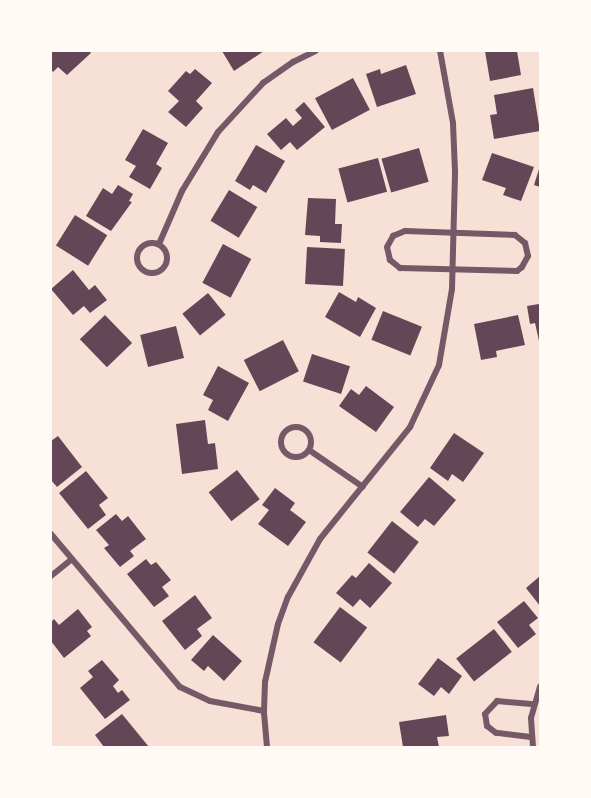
<!DOCTYPE html>
<html>
<head>
<meta charset="utf-8">
<style>
	body { margin:0 }
	#map { position:relative; width:591px; height:798px; overflow:hidden; background:#f7e1d7; font-family:"Fira Sans Condensed",sans-serif }
	div>[style] { position:absolute }
	.building>* { inset:0; background:#644757; transform-origin:0 0 }
	.minor>* { height:6px; margin:-3px; padding:0 3px; transform-origin:3px; border-radius:3px; background:#755966 }
	.minor>.ring { margin:-3px; padding:0; box-sizing:content-box; background:none; border:6px solid #755966; border-radius:50% }
	span { translate:-50% -50%; white-space:nowrap; text-align:center; line-height:1.15; -webkit-text-stroke:4.5px #fffaf5; paint-order:stroke }
	.frame { position:absolute; inset:0; border:52px solid #fffaf5; pointer-events:none }
</style>
</head>
<body>
<div id="map">
	<div class="building">
		<i style="clip-path:polygon(51px 51px,89px 51px,91px 53px,67px 75px,58px 67px,53px 72px,51px 69px)"></i>
		<i style="clip-path:polygon(222px 51px,264px 51px,234px 71px)"></i>
		<i style="clip-path:polygon(485px 51px,517px 51px,521px 75px,490px 81px)"></i>
		<i style="clip-path:polygon(406px 65px,416px 94px,377px 107px,366px 74px,380px 69px,381px 74px)"></i>
		<i style="clip-path:polygon(195px 69px,212px 83px,196px 101px,203px 108px,186px 127px,168px 112px,179px 101px,168px 91px,186px 71px,190px 74px)"></i>
		<i style="left:353px;top:78px;width:36px;height:43px;rotate:62deg"></i>
		<i style="clip-path:polygon(533px 88px,540px 131px,494px 139px,490px 115px,497px 114px,494px 95px)"></i>
		<i style="clip-path:polygon(304px 102px,325px 127px,297px 150px,290px 142px,281px 150px,267px 134px,286px 118px,293px 126px,302px 118px,295px 110px)"></i>
		<i style="clip-path:polygon(143px 129px,168px 143px,156px 164px,162px 168px,150px 189px,129px 177px,136px 166px,125px 160px)"></i>
		<i style="clip-path:polygon(256px 145px,285px 161px,266px 193px,253px 185px,250px 190px,235px 181px)"></i>
		<i style="left:419px;top:148px;width:35px;height:39px;rotate:74deg"></i>
		<i style="clip-path:polygon(492px 153px,534px 167px,521px 201px,503px 195px,506px 188px,482px 180px)"></i>
		<i style="left:378px;top:158px;width:35px;height:41px;rotate:75deg"></i>
		<i style="clip-path:polygon(540px 166px,540px 187px,534px 185px)"></i>
		<i style="clip-path:polygon(118px 185px,133px 194px,129px 201px,132px 202px,111px 231px,86px 216px,103px 188px,112px 194px)"></i>
		<i style="left:229px;top:190px;width:33px;height:36px;rotate:31deg"></i>
		<i style="clip-path:polygon(308px 198px,336px 199px,335px 224px,342px 224px,341px 243px,320px 242px,320px 236px,305px 235px)"></i>
		<i style="left:75px;top:215px;width:38px;height:36px;rotate:32deg"></i>
		<i style="left:223px;top:244px;width:32px;height:44px;rotate:28deg"></i>
		<i style="left:307px;top:247px;width:38px;height:37px;rotate:3deg"></i>
		<i style="clip-path:polygon(73px 270px,89px 290px,95px 285px,107px 300px,90px 313px,84px 306px,73px 315px,51px 289px)"></i>
		<i style="clip-path:polygon(339px 292px,356px 302px,358px 297px,376px 308px,360px 337px,325px 317px)"></i>
		<i style="left:208px;top:293px;width:28px;height:33px;rotate:51deg"></i>
		<i style="clip-path:polygon(539px 304px,540px 341px,539px 341px,535px 323px,530px 324px,527px 306px)"></i>
		<i style="left:383px;top:311px;width:42px;height:31px;rotate:22deg"></i>
		<i style="left:105px;top:315px;width:39px;height:35px;rotate:46deg"></i>
		<i style="clip-path:polygon(518px 315px,525px 345px,496px 351px,497px 357px,481px 360px,474px 324px)"></i>
		<i style="left:176px;top:326px;width:33px;height:37px;rotate:76deg"></i>
		<i style="left:283px;top:340px;width:35px;height:44px;rotate:63deg"></i>
		<i style="left:312px;top:354px;width:40px;height:29px;rotate:18deg"></i>
		<i style="clip-path:polygon(218px 366px,249px 383px,228px 421px,208px 410px,213px 400px,203px 395px)"></i>
		<i style="clip-path:polygon(366px 386px,394px 407px,376px 432px,339px 406px,351px 389px,359px 395px)"></i>
		<i style="clip-path:polygon(205px 420px,208px 444px,215px 443px,218px 469px,182px 474px,176px 424px)"></i>
		<i style="clip-path:polygon(454px 433px,484px 453px,463px 482px,452px 474px,448px 481px,430px 468px)"></i>
		<i style="clip-path:polygon(58px 436px,82px 467px,57px 487px,51px 480px,51px 441px)"></i>
		<i style="left:237px;top:470px;width:37px;height:36px;rotate:52deg"></i>
		<i style="clip-path:polygon(86px 471px,108px 498px,99px 505px,106px 515px,88px 529px,59px 493px)"></i>
		<i style="clip-path:polygon(429px 477px,456px 500px,434px 526px,425px 519px,418px 527px,400px 512px)"></i>
		<i style="clip-path:polygon(275px 488px,295px 503px,290px 510px,306px 522px,288px 546px,258px 524px,269px 510px,262px 505px)"></i>
		<i style="clip-path:polygon(116px 514px,122px 521px,128px 516px,146px 539px,130px 551px,134px 556px,120px 567px,104px 548px,109px 545px,96px 530px)"></i>
		<i style="left:392px;top:521px;width:34px;height:40px;rotate:38deg"></i>
		<i style="clip-path:polygon(146px 559px,151px 565px,156px 562px,171px 580px,162px 587px,169px 596px,154px 607px,127px 574px)"></i>
		<i style="clip-path:polygon(369px 563px,392px 583px,370px 608px,360px 599px,353px 607px,336px 593px,352px 575px,356px 578px)"></i>
		<i style="clip-path:polygon(540px 576px,540px 606px,526px 588px)"></i>
		<i style="clip-path:polygon(195px 595px,212px 618px,197px 629px,202px 636px,185px 650px,162px 621px)"></i>
		<i style="clip-path:polygon(524px 601px,538px 618px,529px 625px,536px 634px,518px 648px,497px 622px)"></i>
		<i style="left:340px;top:607px;width:34px;height:44px;rotate:37deg"></i>
		<i style="clip-path:polygon(78px 609px,92px 627px,87px 631px,91px 636px,64px 658px,51px 641px,51px 622px,54px 619px,59px 625px)"></i>
		<i style="left:494px;top:629px;width:29px;height:48px;rotate:52deg"></i>
		<i style="clip-path:polygon(213px 635px,242px 661px,224px 681px,208px 666px,204px 671px,191px 660px)"></i>
		<i style="clip-path:polygon(438px 658px,462px 676px,449px 694px,441px 687px,434px 696px,418px 684px)"></i>
		<i style="clip-path:polygon(102px 660px,119px 680px,113px 686px,118px 693px,122px 690px,130px 700px,105px 719px,80px 688px,93px 677px,88px 671px)"></i>
		<i style="clip-path:polygon(122px 714px,149px 747px,104px 747px,95px 735px)"></i>
		<i style="clip-path:polygon(446px 715px,449px 736px,437px 737px,439px 747px,403px 747px,399px 722px)"></i>
	</div>
	<div class="minor">
		<i style="left:405px;top:231px;width:110px;rotate:2.1deg"></i>
		<i style="left:515px;top:235px;width:13px;rotate:39deg"></i>
		<i style="left:525px;top:243px;width:13px;rotate:77deg"></i>
		<i style="left:528px;top:256px;width:13px;rotate:119deg"></i>
		<i style="left:522px;top:267px;width:6px;rotate:141deg"></i>
		<i style="left:517px;top:271px;width:117px;rotate:-178.5deg"></i>
		<i style="left:400px;top:268px;width:13px;rotate:-141deg"></i>
		<i style="left:390px;top:260px;width:13px;rotate:-103deg"></i>
		<i style="left:387px;top:247px;width:13px;rotate:-61deg"></i>
		<i style="left:393px;top:236px;width:13px;rotate:-23deg"></i>
		<i class="ring" style="left:137px;top:243px;width:24px;height:24px"></i>
		<i style="left:159px;top:244px;width:58px;rotate:-66.5deg"></i>
		<i style="left:182px;top:191px;width:69px;rotate:-58.6deg"></i>
		<i style="left:218px;top:132px;width:67px;rotate:-47.4deg"></i>
		<i style="left:263px;top:83px;width:37px;rotate:-35deg"></i>
		<i style="left:293px;top:62px;width:25px;rotate:-26deg"></i>
		<i class="ring" style="left:281px;top:427px;width:24px;height:24px"></i>
		<i style="left:309px;top:450px;width:65px;rotate:34.4deg"></i>
		<i style="left:51px;top:534px;width:200px;rotate:49.9deg"></i>
		<i style="left:180px;top:687px;width:33px;rotate:25deg"></i>
		<i style="left:210px;top:701px;width:55px;rotate:10.5deg"></i>
		<i style="left:51px;top:576px;width:26px;rotate:-39deg"></i>
		<i style="left:531px;top:737px;width:35px;rotate:-173deg"></i>
		<i style="left:496px;top:733px;width:11px;rotate:-142deg"></i>
		<i style="left:487px;top:726px;width:12px;rotate:-99deg"></i>
		<i style="left:485px;top:714px;width:18px;rotate:-47deg"></i>
		<i style="left:497px;top:701px;width:37px;rotate:5deg"></i>
		<i style="left:267px;top:747px;width:36px;rotate:-95deg"></i>
		<i style="left:264px;top:711px;width:29px;rotate:-88deg"></i>
		<i style="left:265px;top:682px;width:59px;rotate:-77.4deg"></i>
		<i style="left:278px;top:624px;width:29px;rotate:-70deg"></i>
		<i style="left:288px;top:597px;width:66px;rotate:-61.1deg"></i>
		<i style="left:320px;top:539px;width:144px;rotate:-51.2deg"></i>
		<i style="left:410px;top:427px;width:68px;rotate:-64.9deg"></i>
		<i style="left:439px;top:365px;width:77px;rotate:-80.3deg"></i>
		<i style="left:452px;top:289px;width:118px;rotate:-88.5deg"></i>
		<i style="left:455px;top:171px;width:48px;rotate:-92.4deg"></i>
		<i style="left:453px;top:123px;width:73px;rotate:-100.2deg"></i>
		<i style="left:533px;top:747px;width:29px;rotate:-94deg"></i>
		<i style="left:531px;top:718px;width:33px;rotate:-74deg"></i>
	</div>
	<div class="frame"></div>
</div>
</body>
</html>
